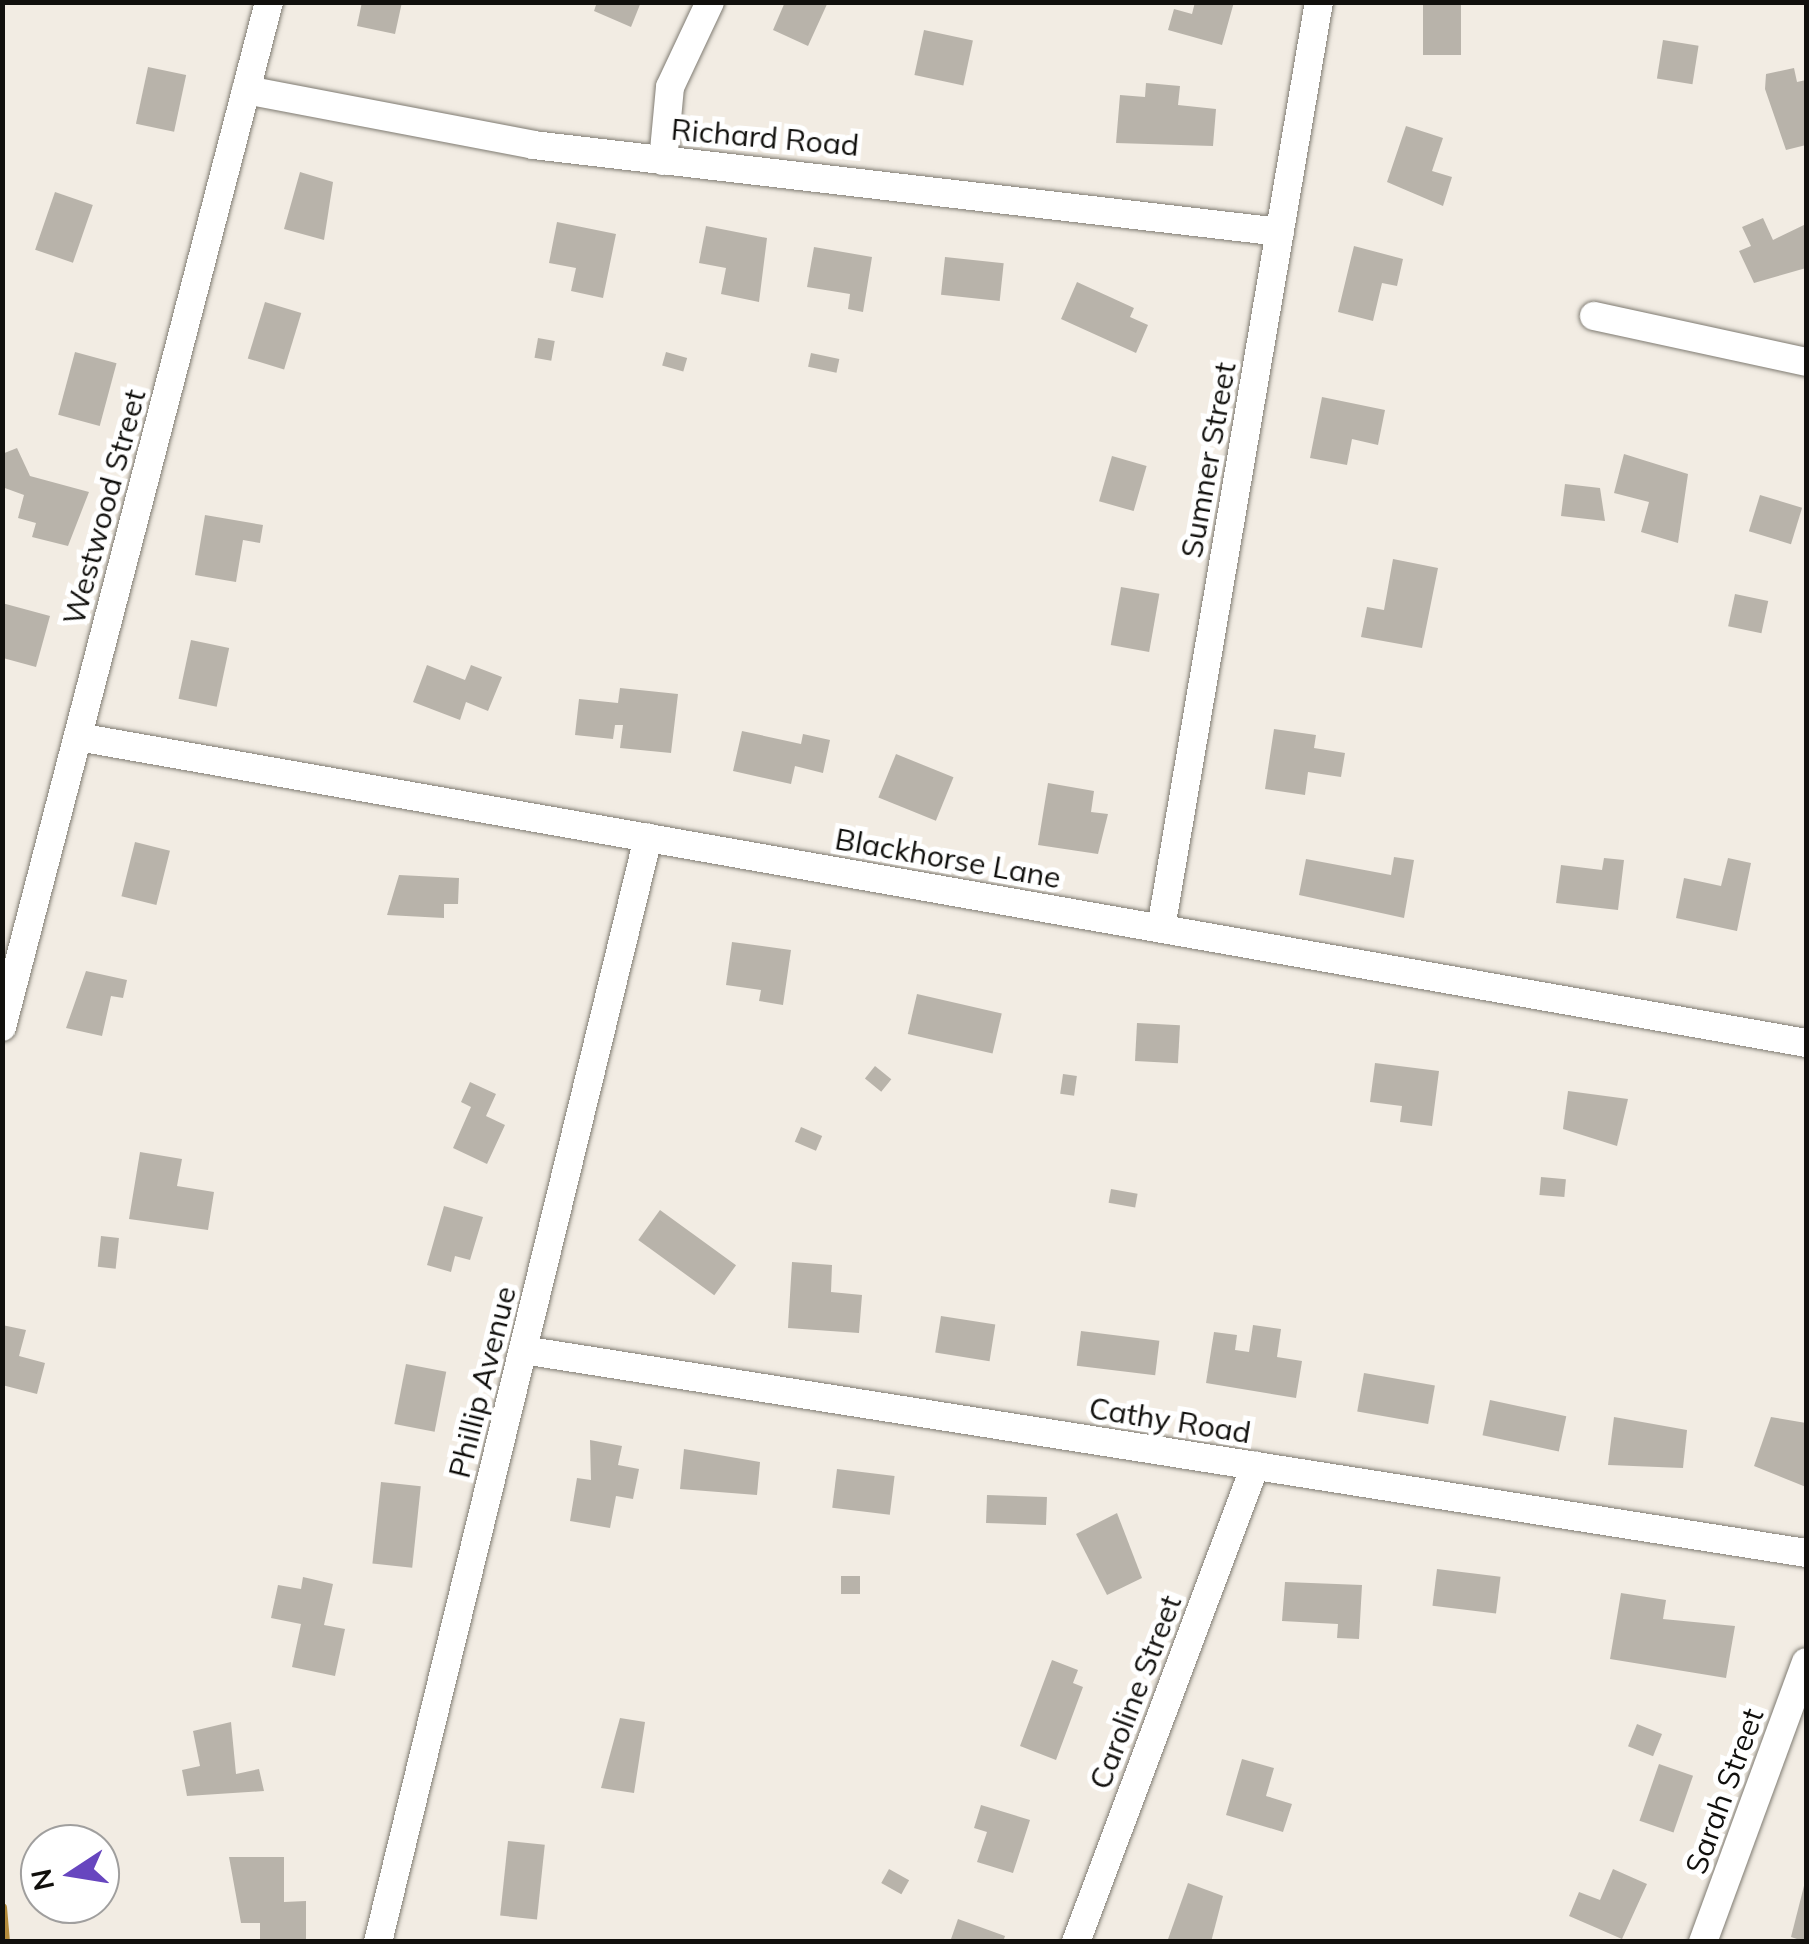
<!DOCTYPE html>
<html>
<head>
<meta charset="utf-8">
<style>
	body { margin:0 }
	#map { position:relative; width:1809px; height:1944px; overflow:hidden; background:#f2ece3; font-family:Mulish,sans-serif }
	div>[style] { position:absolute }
	.stream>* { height:9px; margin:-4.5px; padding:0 4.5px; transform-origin:4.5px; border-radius:4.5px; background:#b68d3d }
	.building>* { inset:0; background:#b8b3aa; transform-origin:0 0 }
	.roads { filter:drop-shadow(0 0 2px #7f7b72) drop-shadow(0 0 2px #7f7b72) }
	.street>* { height:28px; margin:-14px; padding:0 14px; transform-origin:14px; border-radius:14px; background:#fff }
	span { translate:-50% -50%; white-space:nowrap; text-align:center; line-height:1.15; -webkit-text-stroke:10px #fff; paint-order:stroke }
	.street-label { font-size:30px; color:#11100d }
	.frame { position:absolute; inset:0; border:5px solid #11100d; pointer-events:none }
	.north { position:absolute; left:20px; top:1824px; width:100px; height:100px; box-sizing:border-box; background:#fff; border:2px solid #a09f9e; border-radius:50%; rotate:258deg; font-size:28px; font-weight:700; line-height:40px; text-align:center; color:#11100d }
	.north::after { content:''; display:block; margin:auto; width:35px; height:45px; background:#6746bf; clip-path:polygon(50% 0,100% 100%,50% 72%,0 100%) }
</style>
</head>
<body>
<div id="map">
	<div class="stream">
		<i style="left:2px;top:1907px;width:35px;rotate:85deg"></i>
	</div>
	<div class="building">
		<i style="clip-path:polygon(362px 2px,402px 2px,395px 34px,357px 26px)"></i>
		<i style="clip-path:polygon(597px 2px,641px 2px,631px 27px,594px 11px)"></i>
		<i style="clip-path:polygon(785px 2px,828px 2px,808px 46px,773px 30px)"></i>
		<i style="clip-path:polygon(1195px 2px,1234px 2px,1222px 45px,1168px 30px,1174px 9px,1192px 14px)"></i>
		<i style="left:1423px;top:2px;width:38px;height:53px"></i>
		<i style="left:924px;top:30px;width:50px;height:46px;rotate:12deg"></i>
		<i style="left:1663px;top:40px;width:36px;height:39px;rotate:9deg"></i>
		<i style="left:148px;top:67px;width:39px;height:58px;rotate:12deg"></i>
		<i style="clip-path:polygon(1794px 68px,1797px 82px,1806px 80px,1806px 145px,1786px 150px,1765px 89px,1766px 74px)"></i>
		<i style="clip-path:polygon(1146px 83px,1180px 86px,1178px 105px,1216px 109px,1213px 146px,1116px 143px,1120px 95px,1145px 97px)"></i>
		<i style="clip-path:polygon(1406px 126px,1443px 138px,1432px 171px,1452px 177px,1443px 206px,1387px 182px)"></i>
		<i style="clip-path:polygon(300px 172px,333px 182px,324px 240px,284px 229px)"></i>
		<i style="left:55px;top:192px;width:40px;height:61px;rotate:19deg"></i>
		<i style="clip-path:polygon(1763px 218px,1773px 240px,1806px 224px,1806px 268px,1754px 283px,1739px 251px,1751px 246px,1742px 227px)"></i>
		<i style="clip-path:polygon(557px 222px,616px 234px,603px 298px,571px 291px,576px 268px,549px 263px)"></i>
		<i style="clip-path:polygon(706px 226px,767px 238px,759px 302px,721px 294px,726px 268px,699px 263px)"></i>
		<i style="clip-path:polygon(1354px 246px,1403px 259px,1397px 286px,1382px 283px,1373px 321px,1338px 312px)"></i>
		<i style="clip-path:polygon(814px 247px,872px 257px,863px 312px,848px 309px,850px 294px,807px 287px)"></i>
		<i style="left:945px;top:257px;width:59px;height:38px;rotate:6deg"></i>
		<i style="clip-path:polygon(1077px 282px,1134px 308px,1130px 317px,1148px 325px,1136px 353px,1061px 319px)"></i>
		<i style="left:265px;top:302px;width:38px;height:59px;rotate:17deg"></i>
		<i style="left:538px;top:338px;width:17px;height:20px;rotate:10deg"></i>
		<i style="left:75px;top:352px;width:43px;height:65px;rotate:15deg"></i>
		<i style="left:666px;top:352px;width:22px;height:14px;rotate:16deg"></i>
		<i style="left:811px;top:353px;width:29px;height:14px;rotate:12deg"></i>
		<i style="clip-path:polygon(1322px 397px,1385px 410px,1378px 445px,1352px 439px,1347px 465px,1310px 458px)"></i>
		<i style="clip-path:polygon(17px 448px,30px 476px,89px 492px,68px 546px,32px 537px,36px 523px,18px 518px,24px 495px,2px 487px,2px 454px)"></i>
		<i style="clip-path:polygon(1624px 454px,1688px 474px,1678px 543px,1641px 532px,1649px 502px,1614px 493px)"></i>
		<i style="left:1112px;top:456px;width:36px;height:47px;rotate:16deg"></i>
		<i style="clip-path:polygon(1565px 484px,1600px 488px,1605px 521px,1561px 516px)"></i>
		<i style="left:1760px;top:495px;width:44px;height:38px;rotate:17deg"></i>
		<i style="clip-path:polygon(205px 515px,263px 525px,260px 543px,243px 540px,236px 582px,195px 575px)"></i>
		<i style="clip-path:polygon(1393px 559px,1438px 568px,1422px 648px,1361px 637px,1367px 607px,1384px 610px)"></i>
		<i style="left:1121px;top:587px;width:39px;height:59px;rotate:10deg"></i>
		<i style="left:1735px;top:594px;width:34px;height:33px;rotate:12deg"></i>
		<i style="clip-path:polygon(2px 603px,50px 616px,36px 667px,3px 658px)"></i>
		<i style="left:191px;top:640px;width:39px;height:60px;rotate:12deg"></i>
		<i style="clip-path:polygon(427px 665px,465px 680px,471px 665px,502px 677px,488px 711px,466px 702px,460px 720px,413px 702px)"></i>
		<i style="clip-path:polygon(620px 688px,678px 694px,671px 753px,620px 748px,623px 725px,615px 725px,613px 739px,575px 735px,579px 699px,618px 703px)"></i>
		<i style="clip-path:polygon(1274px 729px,1316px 735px,1314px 748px,1345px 753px,1341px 777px,1308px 772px,1305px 795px,1265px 789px)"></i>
		<i style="clip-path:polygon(742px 731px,801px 744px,803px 734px,830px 740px,823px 773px,795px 766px,791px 784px,733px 771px)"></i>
		<i style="left:896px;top:754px;width:62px;height:47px;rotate:22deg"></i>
		<i style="clip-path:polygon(1048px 783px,1094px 791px,1091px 812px,1108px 814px,1098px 854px,1038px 845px)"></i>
		<i style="left:135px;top:842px;width:36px;height:56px;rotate:14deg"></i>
		<i style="clip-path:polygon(1394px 857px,1414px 860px,1404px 918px,1299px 895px,1306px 859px,1391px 875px)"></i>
		<i style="clip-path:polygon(1604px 858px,1624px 860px,1618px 910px,1556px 903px,1561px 865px,1602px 870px)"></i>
		<i style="clip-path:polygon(1728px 858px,1751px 863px,1737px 931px,1676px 918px,1684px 878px,1721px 886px)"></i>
		<i style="clip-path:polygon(399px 875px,459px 878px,458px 904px,444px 904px,444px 918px,387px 915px)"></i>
		<i style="clip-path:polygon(732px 942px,791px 950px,783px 1005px,759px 1001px,761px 990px,726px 985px)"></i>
		<i style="clip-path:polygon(86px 971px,127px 980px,123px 998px,111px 996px,102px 1036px,66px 1028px)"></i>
		<i style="left:917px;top:994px;width:87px;height:41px;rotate:13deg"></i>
		<i style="left:1137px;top:1023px;width:43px;height:38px;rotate:3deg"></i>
		<i style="clip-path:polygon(1375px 1063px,1439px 1071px,1432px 1126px,1400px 1122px,1402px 1106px,1370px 1102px)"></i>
		<i style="left:875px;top:1066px;width:21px;height:16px;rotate:39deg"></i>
		<i style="left:1063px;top:1074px;width:14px;height:20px;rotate:8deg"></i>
		<i style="clip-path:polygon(470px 1082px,496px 1094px,486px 1116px,505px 1125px,487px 1164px,453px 1148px,471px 1107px,461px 1102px)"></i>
		<i style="clip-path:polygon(1568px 1091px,1628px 1099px,1617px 1146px,1563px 1129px)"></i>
		<i style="left:801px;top:1127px;width:23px;height:16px;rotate:23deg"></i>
		<i style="clip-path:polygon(140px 1152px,182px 1159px,177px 1186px,214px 1192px,208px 1230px,129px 1219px)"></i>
		<i style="left:1541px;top:1177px;width:25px;height:18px;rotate:5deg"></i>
		<i style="left:1111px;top:1189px;width:27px;height:14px;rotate:10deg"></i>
		<i style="clip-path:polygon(444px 1206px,483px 1217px,470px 1260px,455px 1256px,451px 1272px,427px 1265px)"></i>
		<i style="left:660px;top:1210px;width:94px;height:37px;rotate:36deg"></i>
		<i style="left:101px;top:1236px;width:18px;height:31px;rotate:6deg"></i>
		<i style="clip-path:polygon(792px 1262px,832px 1265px,831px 1292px,862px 1295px,859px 1333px,788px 1328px)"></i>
		<i style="left:941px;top:1316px;width:55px;height:37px;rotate:9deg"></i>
		<i style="clip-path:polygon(2px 1325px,26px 1330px,19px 1356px,45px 1363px,37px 1394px,2px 1385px)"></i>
		<i style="clip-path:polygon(1253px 1325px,1281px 1329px,1277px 1357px,1302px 1361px,1296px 1398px,1206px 1383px,1214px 1332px,1237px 1335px,1235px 1350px,1249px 1352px)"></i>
		<i style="left:1081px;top:1331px;width:79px;height:35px;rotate:7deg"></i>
		<i style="left:406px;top:1364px;width:41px;height:61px;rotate:11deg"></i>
		<i style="left:1364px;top:1373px;width:72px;height:39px;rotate:10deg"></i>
		<i style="left:1490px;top:1400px;width:78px;height:36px;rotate:12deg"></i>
		<i style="clip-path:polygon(1614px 1417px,1687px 1430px,1683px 1468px,1608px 1465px)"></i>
		<i style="clip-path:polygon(1771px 1417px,1806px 1423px,1806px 1487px,1754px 1466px)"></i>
		<i style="clip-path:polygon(590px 1440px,622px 1446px,618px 1465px,639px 1469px,633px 1499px,616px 1496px,610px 1528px,570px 1521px,577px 1478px,591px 1480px)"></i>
		<i style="clip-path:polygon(684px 1449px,760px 1462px,757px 1495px,680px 1489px)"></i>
		<i style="left:837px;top:1469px;width:58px;height:39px;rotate:7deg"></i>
		<i style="left:381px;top:1482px;width:40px;height:82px;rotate:6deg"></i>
		<i style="left:987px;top:1495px;width:60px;height:28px;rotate:2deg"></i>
		<i style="clip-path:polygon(1117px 1513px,1142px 1578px,1107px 1595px,1076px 1534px)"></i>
		<i style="left:1437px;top:1569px;width:64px;height:37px;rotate:7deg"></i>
		<i style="left:841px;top:1576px;width:19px;height:18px"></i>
		<i style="clip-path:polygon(303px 1577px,333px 1584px,324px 1625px,345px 1629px,335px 1676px,292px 1667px,301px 1624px,271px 1618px,278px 1585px,301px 1589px)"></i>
		<i style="clip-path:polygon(1285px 1582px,1362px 1585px,1359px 1639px,1337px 1638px,1338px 1624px,1282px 1621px)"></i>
		<i style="clip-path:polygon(1621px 1593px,1666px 1600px,1663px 1619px,1735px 1626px,1726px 1678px,1610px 1659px)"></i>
		<i style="clip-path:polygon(1052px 1660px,1078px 1670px,1073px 1683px,1083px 1687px,1056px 1760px,1020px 1746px)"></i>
		<i style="clip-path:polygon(620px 1718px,645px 1722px,634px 1793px,601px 1788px)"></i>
		<i style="clip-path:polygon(231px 1722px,236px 1774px,259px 1769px,264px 1791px,187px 1796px,182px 1770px,200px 1766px,193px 1731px)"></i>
		<i style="left:1637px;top:1724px;width:27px;height:24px;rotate:22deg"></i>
		<i style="clip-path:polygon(1242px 1759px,1274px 1768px,1266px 1796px,1292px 1804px,1283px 1832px,1226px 1815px)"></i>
		<i style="left:1659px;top:1764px;width:36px;height:60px;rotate:19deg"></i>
		<i style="clip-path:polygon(981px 1805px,1030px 1820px,1013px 1873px,977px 1862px,987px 1832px,974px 1828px)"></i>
		<i style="left:508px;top:1841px;width:37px;height:75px;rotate:6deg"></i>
		<i style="clip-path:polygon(229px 1857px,284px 1857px,284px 1902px,306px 1901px,306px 1942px,260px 1942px,260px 1923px,241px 1923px)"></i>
		<i style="left:889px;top:1869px;width:23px;height:16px;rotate:29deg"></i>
		<i style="clip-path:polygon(1613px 1869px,1647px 1884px,1622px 1939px,1569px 1916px,1579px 1892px,1600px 1900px)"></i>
		<i style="clip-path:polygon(1806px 1878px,1806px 1942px,1791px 1937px)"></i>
		<i style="clip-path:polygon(1188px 1883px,1223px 1896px,1211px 1942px,1167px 1942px)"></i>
		<i style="clip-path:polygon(958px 1919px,1005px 1936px,1003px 1942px,950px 1942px)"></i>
	</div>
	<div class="roads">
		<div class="street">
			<i style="left:246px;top:90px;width:292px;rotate:10.8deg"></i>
			<i style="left:533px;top:145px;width:752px;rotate:6.64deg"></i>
			<i style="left:663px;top:161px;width:74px;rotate:-84.6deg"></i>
			<i style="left:670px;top:87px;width:94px;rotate:-64.8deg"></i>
			<i style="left:1594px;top:316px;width:217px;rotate:12.2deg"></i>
			<i style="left:78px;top:737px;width:1755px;rotate:10.04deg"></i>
			<i style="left:1161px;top:928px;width:939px;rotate:-80.32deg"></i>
			<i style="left:2px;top:1027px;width:1059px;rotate:-75.4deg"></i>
			<i style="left:523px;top:1350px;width:1299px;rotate:8.99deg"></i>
			<i style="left:378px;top:1942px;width:1137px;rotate:-76.26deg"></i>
			<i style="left:1076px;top:1942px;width:509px;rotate:-69.39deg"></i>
			<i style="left:1703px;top:1942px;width:298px;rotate:-69.8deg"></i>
		</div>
	</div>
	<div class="street-label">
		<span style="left:765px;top:137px;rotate:5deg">Richard Road</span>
		<span style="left:1208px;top:460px;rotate:-80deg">Sumner Street</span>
		<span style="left:104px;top:507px;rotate:-75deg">Westwood Street</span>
		<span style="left:948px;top:858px;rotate:10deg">Blackhorse Lane</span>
		<span style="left:482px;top:1382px;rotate:-76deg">Phillip Avenue</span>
		<span style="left:1170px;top:1420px;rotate:9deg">Cathy Road</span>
		<span style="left:1135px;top:1692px;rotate:-69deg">Caroline Street</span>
		<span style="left:1724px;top:1791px;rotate:-70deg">Sarah Street</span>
	</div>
	<div class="frame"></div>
	<div class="north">N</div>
</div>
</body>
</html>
